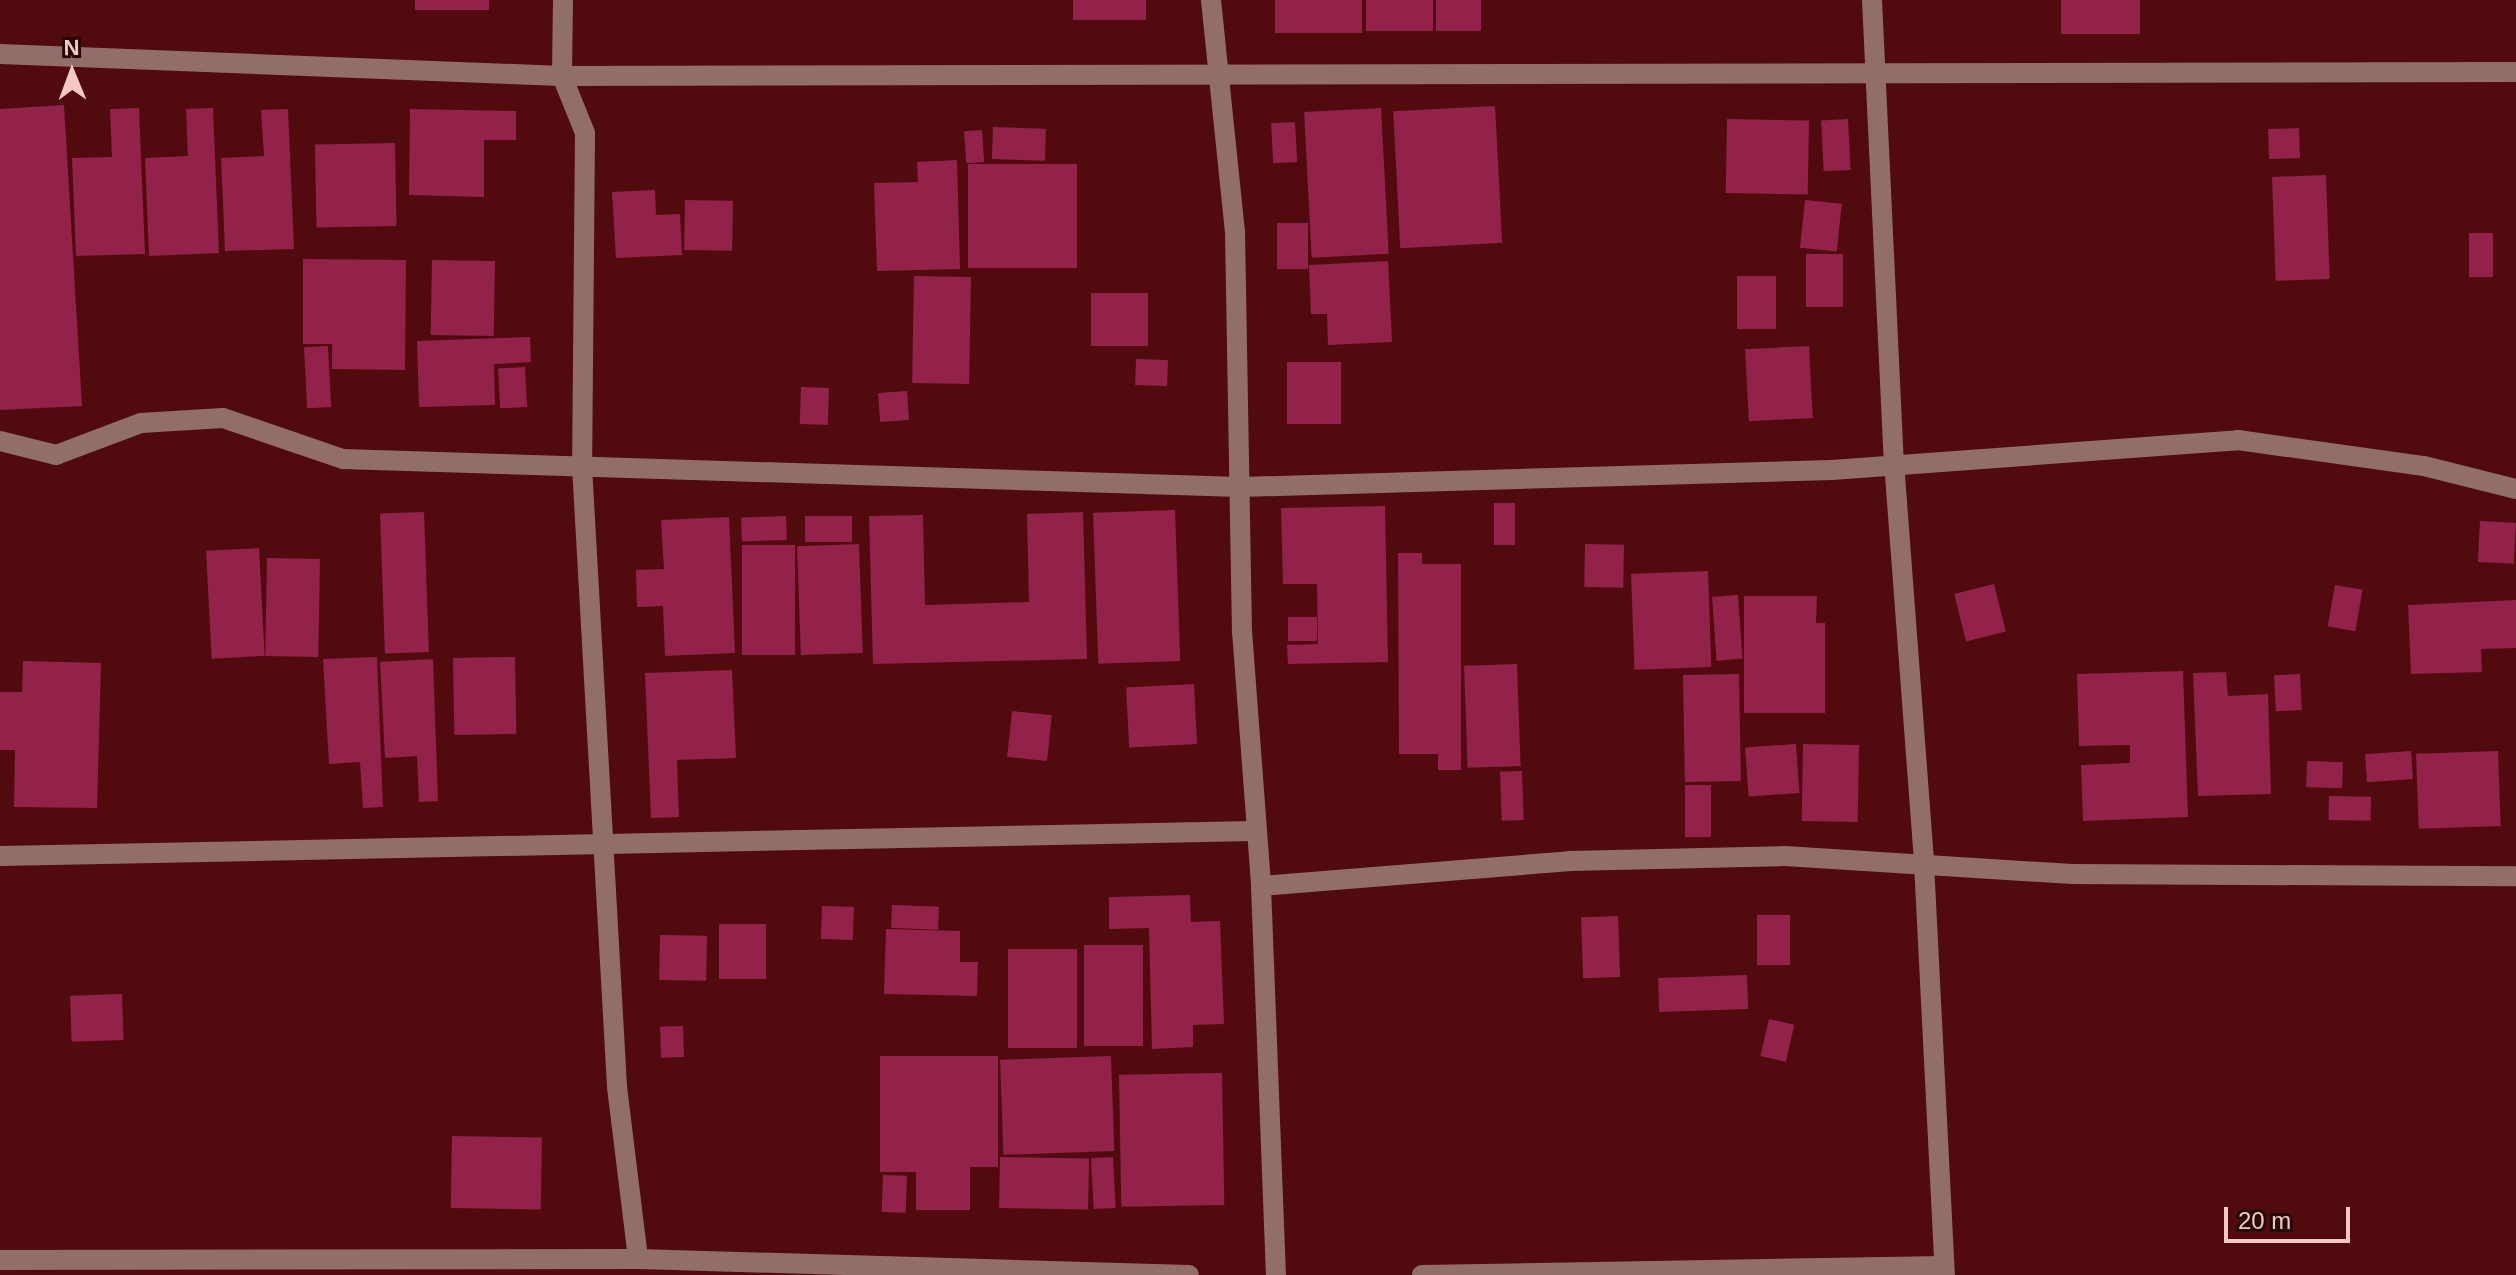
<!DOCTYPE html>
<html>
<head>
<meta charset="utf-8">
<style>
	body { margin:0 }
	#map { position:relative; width:2516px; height:1275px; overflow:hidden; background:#510b0f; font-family:Arial,sans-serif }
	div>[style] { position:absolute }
	.building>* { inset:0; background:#92224a; transform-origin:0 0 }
	.minor>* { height:20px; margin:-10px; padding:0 10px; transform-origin:10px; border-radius:10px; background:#926e6b }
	span { translate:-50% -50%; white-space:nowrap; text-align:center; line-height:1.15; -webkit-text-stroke:8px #250807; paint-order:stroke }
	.north { position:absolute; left:32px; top:32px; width:80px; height:80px; -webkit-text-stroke:6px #250807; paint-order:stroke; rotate:359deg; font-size:22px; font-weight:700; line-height:32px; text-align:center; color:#f4c8c4 }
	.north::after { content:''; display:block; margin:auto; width:28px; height:36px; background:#f4c8c4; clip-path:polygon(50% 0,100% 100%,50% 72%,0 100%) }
	.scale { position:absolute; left:2224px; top:1207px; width:126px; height:36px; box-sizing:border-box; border:4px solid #f4c8c4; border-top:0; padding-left:10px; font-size:24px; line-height:28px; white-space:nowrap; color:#f4c8c4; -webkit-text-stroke:6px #250807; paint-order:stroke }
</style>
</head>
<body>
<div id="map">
	<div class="building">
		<i style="left:415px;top:0;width:74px;height:10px"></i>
		<i style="left:1073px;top:0;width:73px;height:20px"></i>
		<i style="left:1275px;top:0;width:87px;height:33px"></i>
		<i style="left:1366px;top:0;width:67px;height:31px"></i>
		<i style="left:1436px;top:0;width:45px;height:31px"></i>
		<i style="left:2061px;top:0;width:79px;height:34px"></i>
		<i style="clip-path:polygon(64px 105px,82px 406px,0 410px,0 109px)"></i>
		<i style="left:1495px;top:106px;width:137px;height:102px;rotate:87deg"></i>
		<i style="clip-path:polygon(139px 108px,145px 254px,76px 256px,72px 158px,112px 157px,110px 109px)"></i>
		<i style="clip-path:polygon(213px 108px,219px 253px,149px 256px,145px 158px,188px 156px,186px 109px)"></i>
		<i style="left:1381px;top:108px;width:146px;height:77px;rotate:87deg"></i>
		<i style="clip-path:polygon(288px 109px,294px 249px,225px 251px,221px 158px,264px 156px,261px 110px)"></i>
		<i style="clip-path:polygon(410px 109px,516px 111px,516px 140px,484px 140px,484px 197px,409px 195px)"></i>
		<i style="left:1727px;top:119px;width:82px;height:74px;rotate:1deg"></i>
		<i style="left:1848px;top:119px;width:51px;height:27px;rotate:87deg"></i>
		<i style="left:1295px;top:122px;width:40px;height:24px;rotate:87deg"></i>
		<i style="left:993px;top:127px;width:53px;height:32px;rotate:2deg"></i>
		<i style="left:2299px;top:128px;width:30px;height:31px;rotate:88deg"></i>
		<i style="left:982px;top:130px;width:32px;height:18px;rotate:86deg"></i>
		<i style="left:395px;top:143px;width:83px;height:80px;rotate:89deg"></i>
		<i style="clip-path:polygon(957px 160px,960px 269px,877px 271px,874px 183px,918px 182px,917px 162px)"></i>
		<i style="left:968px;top:164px;width:109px;height:104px"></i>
		<i style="left:2326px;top:175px;width:104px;height:54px;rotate:88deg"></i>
		<i style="clip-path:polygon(655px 190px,656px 215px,680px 214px,682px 255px,616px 258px,612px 192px)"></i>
		<i style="left:685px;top:200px;width:48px;height:50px;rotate:1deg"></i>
		<i style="left:1805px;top:200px;width:37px;height:48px;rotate:6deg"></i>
		<i style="left:1277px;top:223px;width:31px;height:46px"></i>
		<i style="left:2469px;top:233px;width:24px;height:44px"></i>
		<i style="left:1806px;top:254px;width:37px;height:53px"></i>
		<i style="clip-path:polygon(303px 259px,406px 260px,405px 370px,332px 369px,332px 344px,303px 344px)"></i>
		<i style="left:432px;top:260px;width:63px;height:75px;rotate:1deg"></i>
		<i style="clip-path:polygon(1388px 261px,1392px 342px,1328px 345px,1327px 314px,1311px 314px,1309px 265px)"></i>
		<i style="left:914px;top:276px;width:57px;height:107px;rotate:1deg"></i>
		<i style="left:1776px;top:276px;width:53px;height:39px;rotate:90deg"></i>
		<i style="left:1091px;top:293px;width:57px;height:53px"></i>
		<i style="clip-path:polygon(530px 337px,531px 362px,494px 364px,495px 405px,419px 407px,417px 341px)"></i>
		<i style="left:328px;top:346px;width:61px;height:24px;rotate:87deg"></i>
		<i style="left:1809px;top:346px;width:72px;height:64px;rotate:87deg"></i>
		<i style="left:1136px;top:359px;width:32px;height:26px;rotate:2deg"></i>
		<i style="left:1287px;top:362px;width:54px;height:62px"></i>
		<i style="left:525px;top:367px;width:40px;height:27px;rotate:87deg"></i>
		<i style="left:801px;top:387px;width:28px;height:37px;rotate:2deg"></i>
		<i style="left:907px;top:391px;width:29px;height:29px;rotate:86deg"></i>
		<i style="left:1494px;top:503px;width:21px;height:42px"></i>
		<i style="clip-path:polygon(1385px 506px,1388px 662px,1288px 664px,1287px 645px,1318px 644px,1317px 584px,1283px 584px,1281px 508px)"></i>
		<i style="left:1175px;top:510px;width:151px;height:82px;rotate:88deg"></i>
		<i style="left:424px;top:512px;width:140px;height:44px;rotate:88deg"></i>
		<i style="clip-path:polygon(1083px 512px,1087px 659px,873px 664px,869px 516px,923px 515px,925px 605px,1029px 602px,1027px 514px)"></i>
		<i style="left:786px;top:516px;width:24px;height:45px;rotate:88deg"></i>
		<i style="left:805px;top:516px;width:47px;height:26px"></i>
		<i style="clip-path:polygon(729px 517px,735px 653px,665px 656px,663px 606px,637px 607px,636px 570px,664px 569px,661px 520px)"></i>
		<i style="left:2480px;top:521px;width:36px;height:41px;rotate:3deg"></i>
		<i style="left:859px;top:544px;width:109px;height:62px;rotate:88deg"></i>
		<i style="left:1585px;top:544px;width:39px;height:43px;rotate:1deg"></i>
		<i style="left:742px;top:545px;width:53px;height:110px"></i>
		<i style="left:259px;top:548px;width:108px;height:53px;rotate:87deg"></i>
		<i style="clip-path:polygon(1398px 553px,1422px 553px,1422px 564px,1461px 564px,1461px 770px,1438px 770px,1438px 754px,1399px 754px)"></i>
		<i style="left:267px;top:558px;width:53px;height:98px;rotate:1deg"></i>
		<i style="left:1708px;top:571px;width:96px;height:77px;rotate:88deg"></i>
		<i style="left:1994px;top:584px;width:49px;height:41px;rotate:76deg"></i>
		<i style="left:2335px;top:585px;width:28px;height:42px;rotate:10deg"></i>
		<i style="left:1738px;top:595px;width:64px;height:26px;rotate:86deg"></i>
		<i style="clip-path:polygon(1744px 596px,1817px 596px,1816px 623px,1825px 623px,1825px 713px,1744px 713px)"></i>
		<i style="clip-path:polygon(2516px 600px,2516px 648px,2481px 649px,2482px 672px,2411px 674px,2408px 605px)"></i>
		<i style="left:1288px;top:617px;width:29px;height:24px"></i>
		<i style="clip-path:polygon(377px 657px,383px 807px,363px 808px,360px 762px,329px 764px,323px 659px)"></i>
		<i style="left:515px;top:657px;width:77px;height:62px;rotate:89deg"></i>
		<i style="clip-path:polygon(433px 659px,438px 801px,419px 802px,417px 756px,385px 758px,380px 662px)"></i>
		<i style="clip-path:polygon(23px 661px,101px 663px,97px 808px,14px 807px,15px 750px,0 750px,0 692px,22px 692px)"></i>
		<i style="left:1517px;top:664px;width:102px;height:53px;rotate:88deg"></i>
		<i style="clip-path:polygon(732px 670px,736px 758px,677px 760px,679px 817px,651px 818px,645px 673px)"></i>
		<i style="clip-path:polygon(2183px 671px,2188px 817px,2083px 821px,2081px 765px,2130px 763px,2130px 745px,2079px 746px,2077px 674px)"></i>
		<i style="clip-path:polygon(2226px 672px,2228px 696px,2268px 694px,2271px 794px,2198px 796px,2193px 673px)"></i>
		<i style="left:1739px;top:674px;width:107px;height:56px;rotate:89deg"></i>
		<i style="left:2300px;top:674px;width:36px;height:26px;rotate:87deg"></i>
		<i style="left:1194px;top:684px;width:60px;height:68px;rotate:87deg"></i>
		<i style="left:1012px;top:711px;width:40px;height:46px;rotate:6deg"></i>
		<i style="left:1796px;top:744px;width:49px;height:51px;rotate:86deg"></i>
		<i style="left:1803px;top:744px;width:56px;height:77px;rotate:1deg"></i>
		<i style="left:2411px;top:751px;width:28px;height:46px;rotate:86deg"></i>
		<i style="left:2498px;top:751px;width:75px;height:82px;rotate:88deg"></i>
		<i style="left:2307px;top:761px;width:36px;height:26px;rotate:2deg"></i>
		<i style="left:1522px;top:771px;width:49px;height:22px;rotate:88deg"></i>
		<i style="left:1685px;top:785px;width:26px;height:52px"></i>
		<i style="left:2329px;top:796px;width:42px;height:24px;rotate:1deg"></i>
		<i style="clip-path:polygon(1190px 895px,1191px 922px,1220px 921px,1224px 1024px,1193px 1025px,1193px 1047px,1152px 1049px,1149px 928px,1109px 929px,1109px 897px)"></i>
		<i style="left:892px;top:905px;width:47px;height:23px;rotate:2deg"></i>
		<i style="left:822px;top:906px;width:32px;height:33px;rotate:2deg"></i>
		<i style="left:1757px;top:915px;width:33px;height:50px"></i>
		<i style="left:1618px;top:916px;width:61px;height:37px;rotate:88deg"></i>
		<i style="left:719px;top:924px;width:47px;height:55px"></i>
		<i style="clip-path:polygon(886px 929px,960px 931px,960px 962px,978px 962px,977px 996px,884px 994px)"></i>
		<i style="left:660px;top:935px;width:47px;height:45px;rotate:1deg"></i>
		<i style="left:1084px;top:945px;width:59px;height:101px"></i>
		<i style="left:1008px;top:949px;width:69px;height:99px"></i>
		<i style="left:1747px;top:975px;width:34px;height:89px;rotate:88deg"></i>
		<i style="left:122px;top:994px;width:46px;height:52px;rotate:88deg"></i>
		<i style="left:1769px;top:1019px;width:26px;height:38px;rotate:13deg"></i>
		<i style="left:683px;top:1026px;width:31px;height:23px;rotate:88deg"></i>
		<i style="clip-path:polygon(880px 1056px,998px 1056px,998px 1167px,970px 1167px,970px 1210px,916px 1210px,916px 1172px,880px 1172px)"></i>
		<i style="left:1111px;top:1056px;width:95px;height:111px;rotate:88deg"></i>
		<i style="left:1222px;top:1073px;width:132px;height:103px;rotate:89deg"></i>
		<i style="left:452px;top:1136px;width:90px;height:72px;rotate:1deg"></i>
		<i style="left:1000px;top:1157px;width:89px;height:51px;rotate:1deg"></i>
		<i style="left:1113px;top:1157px;width:51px;height:22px;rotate:87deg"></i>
		<i style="left:883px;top:1175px;width:24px;height:37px;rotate:2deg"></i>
	</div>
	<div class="minor">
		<i style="left:563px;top:0;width:76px;rotate:90.8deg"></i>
		<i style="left:562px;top:76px;width:1954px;rotate:-0.12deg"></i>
		<i style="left:1211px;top:0;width:233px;rotate:84.1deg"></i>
		<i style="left:1235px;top:232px;width:399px;rotate:89deg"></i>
		<i style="left:1242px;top:631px;width:256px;rotate:85.7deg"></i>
		<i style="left:1261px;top:886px;width:389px;rotate:87.8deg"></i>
		<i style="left:1872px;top:0;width:463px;rotate:87.3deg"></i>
		<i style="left:1894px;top:462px;width:402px;rotate:85.7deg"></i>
		<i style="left:1924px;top:863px;width:413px;rotate:87.1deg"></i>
		<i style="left:0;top:54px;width:562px;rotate:2.24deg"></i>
		<i style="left:562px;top:76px;width:61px;rotate:68deg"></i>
		<i style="left:585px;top:133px;width:333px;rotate:90.5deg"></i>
		<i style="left:582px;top:466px;width:622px;rotate:86.77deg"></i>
		<i style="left:617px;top:1087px;width:173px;rotate:83deg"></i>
		<i style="left:0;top:441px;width:58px;rotate:14deg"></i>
		<i style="left:56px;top:455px;width:91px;rotate:-20.6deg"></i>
		<i style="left:141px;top:423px;width:82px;rotate:-3.5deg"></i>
		<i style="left:223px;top:418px;width:127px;rotate:18.9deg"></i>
		<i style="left:343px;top:459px;width:897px;rotate:1.79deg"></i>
		<i style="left:1240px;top:487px;width:592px;rotate:-1.64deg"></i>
		<i style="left:1832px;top:470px;width:407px;rotate:-4.2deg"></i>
		<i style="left:2238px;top:440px;width:188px;rotate:8deg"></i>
		<i style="left:2424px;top:466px;width:95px;rotate:14deg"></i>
		<i style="left:0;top:856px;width:1254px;rotate:-1.14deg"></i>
		<i style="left:1261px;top:886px;width:310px;rotate:-4.6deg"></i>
		<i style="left:1570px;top:861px;width:215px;rotate:-1.3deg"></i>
		<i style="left:1785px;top:856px;width:288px;rotate:3.6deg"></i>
		<i style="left:2072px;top:874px;width:444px;rotate:0.3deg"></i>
		<i style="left:0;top:1260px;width:638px;rotate:-0.09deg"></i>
		<i style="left:638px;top:1259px;width:551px;rotate:1.66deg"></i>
		<i style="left:1422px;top:1275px;width:522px;rotate:-0.99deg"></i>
	</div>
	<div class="north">N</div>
	<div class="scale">20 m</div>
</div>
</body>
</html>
